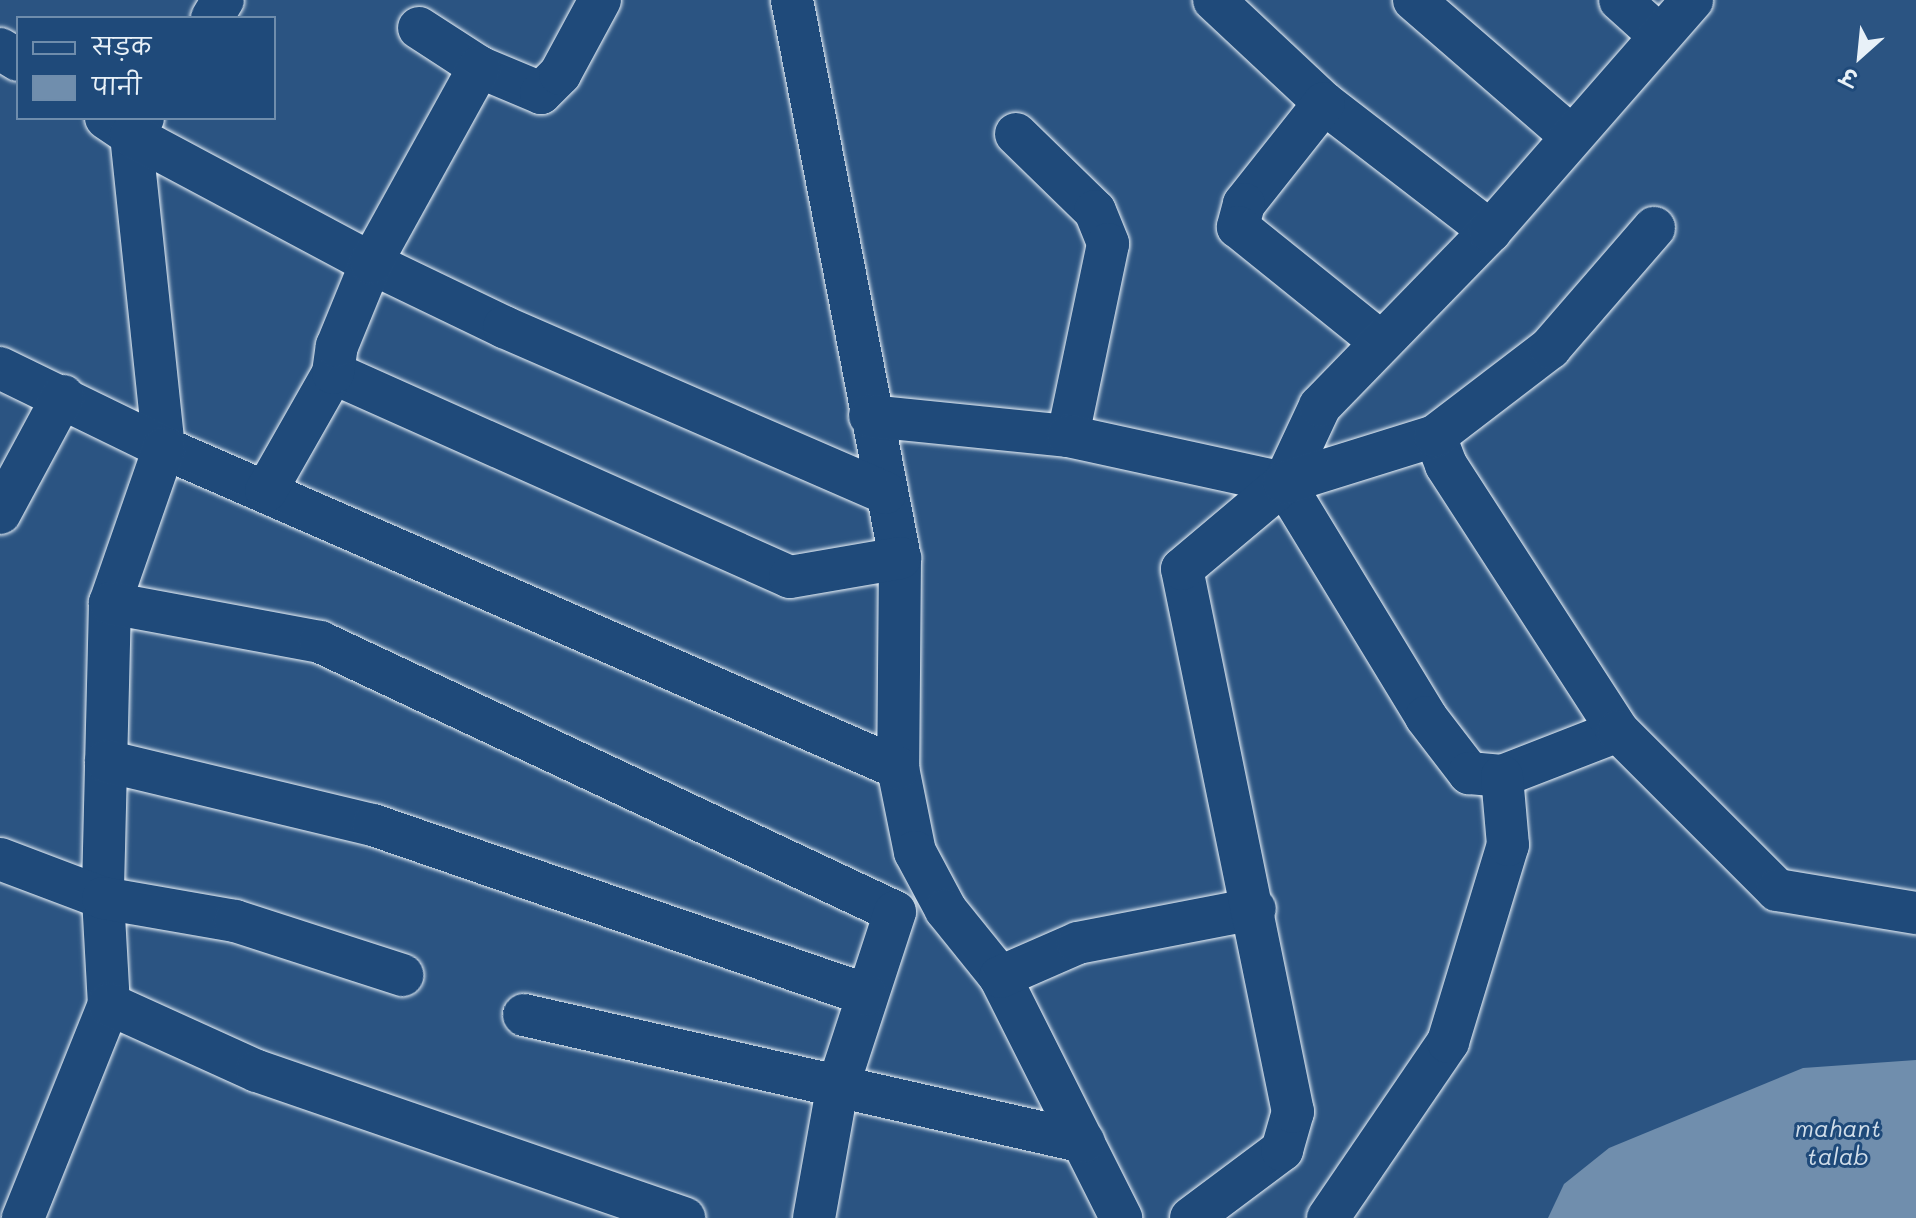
<!DOCTYPE html>
<html>
<head>
<meta charset="utf-8">
<style>
	body { margin:0 }
	#map { position:relative; width:1916px; height:1218px; overflow:hidden; background:#2b5482; font-family:Mali,"Playpen Sans Deva",sans-serif }
	div>[style] { position:absolute }
	.water>* { inset:0; background:#708ead }
	.roads { filter:drop-shadow(0 0 2px #e8f1f8) drop-shadow(0 0 2px #e8f1f8) }
	.minor>* { height:42px; margin:-21px; padding:0 21px; transform-origin:21px; border-radius:21px; background:#1f4a7a }
	span { translate:-50% -50%; white-space:nowrap; text-align:center; line-height:1.15; -webkit-text-stroke:6px #1f4a7a; paint-order:stroke }
	.water-label { font-size:24px; color:#d0dde9; font-style:italic }
	.legend { position:absolute; left:16px; top:16px; width:260px; height:104px; box-sizing:border-box; background:#1f4a7a; border:2px solid #6f8dac; margin:0; padding:10px 14px; list-style:none; font-size:24px; color:#e8f1f8 }
	.legend li { display:flex; align-items:center; gap:16px; height:40px }
	.legend b { width:40px; border:2px solid #6f8dac }
	.north { position:absolute; left:1820px; top:16px; width:80px; height:80px; -webkit-text-stroke:6px #1f4a7a; paint-order:stroke; rotate:207deg; font-size:22px; font-weight:700; line-height:32px; text-align:center; color:#e8f1f8 }
	.north::after { content:''; display:block; margin:auto; width:28px; height:36px; background:#e8f1f8; clip-path:polygon(50% 0,100% 100%,50% 72%,0 100%) }
</style>
</head>
<body>
<div id="map">
	<div class="water">
		<i style="clip-path:polygon(1916px 1060px,1916px 1218px,1548px 1218px,1564px 1184px,1609px 1148px,1803px 1068px)"></i>
	</div>
	<div class="roads">
		<div class="minor">
			<i style="left:792px;top:0;width:568px;rotate:79.05deg"></i>
			<i style="left:900px;top:558px;width:210px;rotate:90.5deg"></i>
			<i style="left:898px;top:768px;width:86px;rotate:78.6deg"></i>
			<i style="left:915px;top:852px;width:66px;rotate:61.9deg"></i>
			<i style="left:946px;top:910px;width:86px;rotate:51.1deg"></i>
			<i style="left:1000px;top:977px;width:270px;rotate:63.3deg"></i>
			<i style="left:1214px;top:0;width:151px;rotate:43.1deg"></i>
			<i style="left:1324px;top:103px;width:210px;rotate:37.6deg"></i>
			<i style="left:1414px;top:0;width:209px;rotate:40.9deg"></i>
			<i style="left:1620px;top:0;width:52px;rotate:41.9deg"></i>
			<i style="left:212px;top:18px;width:21px;rotate:-59deg"></i>
			<i style="left:419px;top:28px;width:72px;rotate:33deg"></i>
			<i style="left:479px;top:67px;width:67px;rotate:22.8deg"></i>
			<i style="left:541px;top:93px;width:27px;rotate:-45deg"></i>
			<i style="left:560px;top:74px;width:84px;rotate:-61.6deg"></i>
			<i style="left:0;top:49px;width:21px;rotate:31deg"></i>
			<i style="left:1324px;top:103px;width:129px;rotate:128.4deg"></i>
			<i style="left:1244px;top:204px;width:24px;rotate:105deg"></i>
			<i style="left:1238px;top:227px;width:182px;rotate:38.8deg"></i>
			<i style="left:106px;top:118px;width:30px;rotate:34deg"></i>
			<i style="left:131px;top:135px;width:315px;rotate:84deg"></i>
			<i style="left:164px;top:448px;width:801px;rotate:23.56deg"></i>
			<i style="left:143px;top:118px;width:21px;rotate:125deg"></i>
			<i style="left:131px;top:135px;width:272px;rotate:28.1deg"></i>
			<i style="left:371px;top:263px;width:148px;rotate:25.7deg"></i>
			<i style="left:504px;top:327px;width:416px;rotate:23.5deg"></i>
			<i style="left:1016px;top:134px;width:110px;rotate:44.3deg"></i>
			<i style="left:1095px;top:211px;width:35px;rotate:68deg"></i>
			<i style="left:1108px;top:244px;width:196px;rotate:101.8deg"></i>
			<i style="left:0;top:368px;width:182px;rotate:26deg"></i>
			<i style="left:164px;top:448px;width:164px;rotate:109.2deg"></i>
			<i style="left:110px;top:603px;width:295px;rotate:91.4deg"></i>
			<i style="left:103px;top:898px;width:106px;rotate:86.8deg"></i>
			<i style="left:109px;top:1004px;width:231px;rotate:111.9deg"></i>
			<i style="left:333px;top:373px;width:500px;rotate:24.06deg"></i>
			<i style="left:790px;top:577px;width:112px;rotate:-9.8deg"></i>
			<i style="left:870px;top:416px;width:199px;rotate:5.8deg"></i>
			<i style="left:1068px;top:436px;width:221px;rotate:12.3deg"></i>
			<i style="left:1284px;top:483px;width:274px;rotate:58.7deg"></i>
			<i style="left:1426px;top:717px;width:71px;rotate:52.5deg"></i>
			<i style="left:1469px;top:773px;width:33px;rotate:5deg"></i>
			<i style="left:1502px;top:776px;width:124px;rotate:-21.2deg"></i>
			<i style="left:1435px;top:436px;width:31px;rotate:69deg"></i>
			<i style="left:1446px;top:465px;width:317px;rotate:57.1deg"></i>
			<i style="left:1618px;top:731px;width:225px;rotate:45deg"></i>
			<i style="left:1777px;top:890px;width:141px;rotate:9.4deg"></i>
			<i style="left:1284px;top:483px;width:85px;rotate:-64.9deg"></i>
			<i style="left:1320px;top:406px;width:244px;rotate:-45.8deg"></i>
			<i style="left:1490px;top:231px;width:307px;rotate:-48.8deg"></i>
			<i style="left:266px;top:491px;width:136px;rotate:-60.4deg"></i>
			<i style="left:333px;top:373px;width:27px;rotate:-82deg"></i>
			<i style="left:337px;top:346px;width:90px;rotate:-67.7deg"></i>
			<i style="left:371px;top:263px;width:224px;rotate:-61.1deg"></i>
			<i style="left:0;top:513px;width:133px;rotate:-61.7deg"></i>
			<i style="left:110px;top:603px;width:214px;rotate:10.5deg"></i>
			<i style="left:320px;top:642px;width:635px;rotate:25.15deg"></i>
			<i style="left:895px;top:912px;width:186px;rotate:108.1deg"></i>
			<i style="left:837px;top:1089px;width:131px;rotate:100.1deg"></i>
			<i style="left:106px;top:761px;width:275px;rotate:13.5deg"></i>
			<i style="left:373px;top:825px;width:522px;rotate:18.99deg"></i>
			<i style="left:0;top:859px;width:110px;rotate:20.7deg"></i>
			<i style="left:103px;top:898px;width:134px;rotate:9.9deg"></i>
			<i style="left:235px;top:921px;width:176px;rotate:17.9deg"></i>
			<i style="left:1000px;top:977px;width:85px;rotate:-23.6deg"></i>
			<i style="left:1078px;top:943px;width:180px;rotate:-10.9deg"></i>
			<i style="left:109px;top:1004px;width:162px;rotate:24.4deg"></i>
			<i style="left:257px;top:1071px;width:452px;rotate:19deg"></i>
			<i style="left:524px;top:1015px;width:574px;rotate:12.78deg"></i>
			<i style="left:1191px;top:1218px;width:114px;rotate:-36.8deg"></i>
			<i style="left:1282px;top:1150px;width:40px;rotate:-74deg"></i>
			<i style="left:1293px;top:1112px;width:554px;rotate:-101.55deg"></i>
			<i style="left:1182px;top:569px;width:133px;rotate:-40.1deg"></i>
			<i style="left:1284px;top:483px;width:158px;rotate:-17.3deg"></i>
			<i style="left:1435px;top:436px;width:145px;rotate:-37.4deg"></i>
			<i style="left:1550px;top:348px;width:159px;rotate:-49.1deg"></i>
			<i style="left:1328px;top:1218px;width:213px;rotate:-55.7deg"></i>
			<i style="left:1448px;top:1042px;width:206px;rotate:-73.1deg"></i>
			<i style="left:1508px;top:845px;width:69px;rotate:-95deg"></i>
		</div>
	</div>
	<div class="water-label">
		<span style="left:1838px;top:1142px">mahant<br>talab</span>
	</div>
	<ul class="legend">
	<li><b style="height:10px;background:#1f4a7a"></b>सड़क</li>
	<li><b style="height:22px;background:#708ead"></b>पानी</li>
	</ul>
	<div class="north">उ</div>
</div>
</body>
</html>
